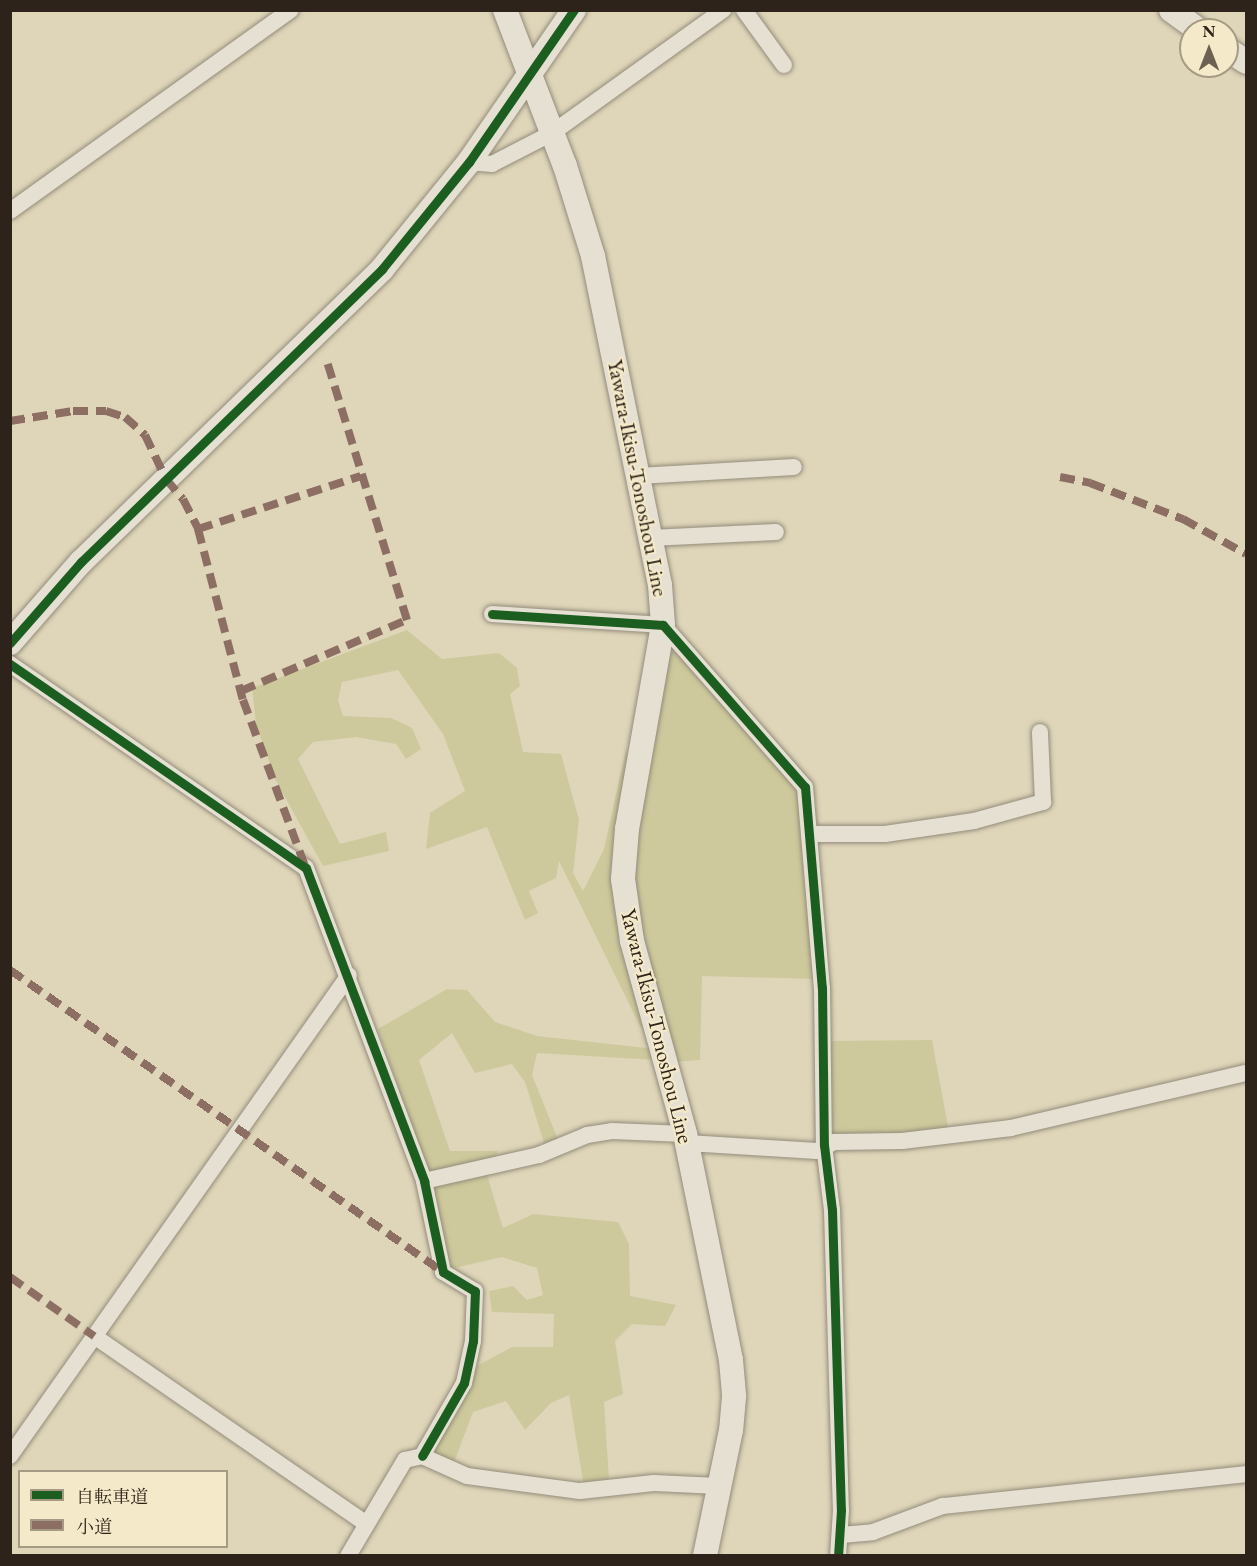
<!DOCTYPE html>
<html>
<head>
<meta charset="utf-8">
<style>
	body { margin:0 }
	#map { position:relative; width:1257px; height:1566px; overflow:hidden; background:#dfd5b9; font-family:"EB Garamond","Noto Serif JP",serif }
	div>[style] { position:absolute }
	.green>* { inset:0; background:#cec99c }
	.roads { filter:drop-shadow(0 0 2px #938c7b) drop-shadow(0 0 2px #938c7b) }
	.street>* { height:16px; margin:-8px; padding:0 8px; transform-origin:8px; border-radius:8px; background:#e5e0d2 }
	.secondary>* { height:24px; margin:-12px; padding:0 12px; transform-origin:12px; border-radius:12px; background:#e5e0d2 }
	.quiet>* { height:8px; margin-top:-4px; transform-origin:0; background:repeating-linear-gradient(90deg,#8d6e63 0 15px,transparent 0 23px) }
	.cycleway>* { height:9px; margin:-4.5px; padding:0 4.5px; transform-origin:4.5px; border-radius:4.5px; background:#1b5e20 }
	span { translate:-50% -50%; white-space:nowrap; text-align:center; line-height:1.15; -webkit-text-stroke:4.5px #f4e9c8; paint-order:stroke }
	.street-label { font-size:22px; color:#2e231b }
	.frame { position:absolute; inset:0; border:12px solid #2e231b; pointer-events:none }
	.legend { position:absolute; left:18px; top:1470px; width:210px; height:78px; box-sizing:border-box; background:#f4e9c8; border:2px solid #a59a83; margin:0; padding:8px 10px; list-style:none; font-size:18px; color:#2e231b }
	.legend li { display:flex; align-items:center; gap:12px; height:30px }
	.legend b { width:30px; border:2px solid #a59a83 }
	.north { position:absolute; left:1179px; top:18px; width:60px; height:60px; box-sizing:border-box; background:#f4e9c8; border:2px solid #a59a83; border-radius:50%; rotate:0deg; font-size:16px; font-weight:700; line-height:24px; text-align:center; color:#2e231b }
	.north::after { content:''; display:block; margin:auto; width:21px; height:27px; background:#6c6152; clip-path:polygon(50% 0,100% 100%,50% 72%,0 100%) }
</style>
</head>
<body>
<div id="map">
	<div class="green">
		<i style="clip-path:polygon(407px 630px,442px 659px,499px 653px,517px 668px,520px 686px,510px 694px,523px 752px,561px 754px,579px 820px,573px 873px,583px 891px,604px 849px,626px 749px,631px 764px,620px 833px,649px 1027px,640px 1026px,559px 861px,556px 878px,529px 891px,538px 913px,525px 920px,487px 827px,426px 849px,430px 813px,465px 791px,443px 734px,398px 670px,342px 682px,338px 700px,343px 716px,391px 718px,412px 728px,421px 749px,406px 759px,396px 744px,356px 737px,313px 742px,298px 759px,340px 844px,386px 832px,389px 851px,323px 866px,275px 779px,256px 723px,252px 688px)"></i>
		<i style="clip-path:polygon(665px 652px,681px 652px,796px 784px,816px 979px,702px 976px,700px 1060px,674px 1062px,640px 943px,629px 875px)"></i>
		<i style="clip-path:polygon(447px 989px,467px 990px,495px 1022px,537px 1036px,655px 1049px,657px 1060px,537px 1053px,532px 1075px,559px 1142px,546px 1149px,525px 1082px,512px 1064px,475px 1073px,452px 1033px,419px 1060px,450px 1151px,498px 1151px,487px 1175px,503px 1228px,533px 1214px,618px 1222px,629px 1244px,630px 1296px,676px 1305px,665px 1326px,632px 1324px,615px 1341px,623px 1394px,604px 1402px,609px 1480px,584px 1487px,569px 1395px,551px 1403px,525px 1430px,506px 1401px,473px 1412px,453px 1465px,431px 1456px,477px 1366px,512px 1347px,553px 1347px,554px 1314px,492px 1312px,489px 1291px,513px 1286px,527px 1300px,543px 1295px,537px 1268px,502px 1257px,450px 1269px,431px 1181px,378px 1029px)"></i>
		<i style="clip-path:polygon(932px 1040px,949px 1132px,832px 1137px,829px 1041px)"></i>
	</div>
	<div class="roads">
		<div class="street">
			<i style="left:744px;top:10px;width:68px;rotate:54deg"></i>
			<i style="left:469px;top:162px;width:23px;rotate:5deg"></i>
			<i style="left:492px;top:164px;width:68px;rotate:-27.3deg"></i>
			<i style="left:552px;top:133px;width:211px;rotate:-35.7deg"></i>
			<i style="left:10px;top:211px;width:345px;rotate:-35.6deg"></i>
			<i style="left:638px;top:476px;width:156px;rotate:-3.3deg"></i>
			<i style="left:650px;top:538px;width:126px;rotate:-2.7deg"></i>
			<i style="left:492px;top:614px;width:171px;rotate:3.7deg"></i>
			<i style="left:663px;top:625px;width:215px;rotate:48.8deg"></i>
			<i style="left:805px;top:787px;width:202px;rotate:85.2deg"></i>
			<i style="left:822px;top:988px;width:157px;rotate:89.3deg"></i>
			<i style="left:824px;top:1145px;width:65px;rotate:83deg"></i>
			<i style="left:832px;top:1210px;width:300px;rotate:88.3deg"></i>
			<i style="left:841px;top:1510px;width:46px;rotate:93.7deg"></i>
			<i style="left:10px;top:664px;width:359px;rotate:34.6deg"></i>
			<i style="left:306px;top:868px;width:335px;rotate:69.3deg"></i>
			<i style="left:424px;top:1181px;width:93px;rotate:78.2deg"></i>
			<i style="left:443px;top:1272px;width:37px;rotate:31deg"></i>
			<i style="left:475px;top:1291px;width:50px;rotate:92.3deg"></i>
			<i style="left:473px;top:1341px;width:43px;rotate:102.1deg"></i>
			<i style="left:464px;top:1383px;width:84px;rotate:119.9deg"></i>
			<i style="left:810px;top:834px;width:75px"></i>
			<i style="left:885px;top:834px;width:90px;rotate:-8.3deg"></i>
			<i style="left:974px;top:821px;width:72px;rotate:-15.4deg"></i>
			<i style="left:1043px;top:802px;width:70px;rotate:-92.5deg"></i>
			<i style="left:687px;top:1143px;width:130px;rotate:3.5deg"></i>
			<i style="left:817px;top:1151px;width:19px;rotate:-28deg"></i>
			<i style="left:834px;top:1142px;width:68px;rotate:-0.8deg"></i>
			<i style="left:902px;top:1141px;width:110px;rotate:-6.8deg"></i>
			<i style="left:1011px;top:1128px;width:241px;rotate:-13.2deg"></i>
			<i style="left:424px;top:1181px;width:118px;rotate:-12.7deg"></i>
			<i style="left:539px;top:1155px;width:52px;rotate:-22.6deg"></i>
			<i style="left:587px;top:1135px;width:25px;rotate:-9deg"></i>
			<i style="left:612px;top:1131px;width:73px;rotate:2.4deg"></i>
			<i style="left:94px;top:1336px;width:331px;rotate:34.6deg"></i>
			<i style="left:10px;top:1456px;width:588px;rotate:-54.82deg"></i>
			<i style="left:841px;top:1535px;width:32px;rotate:-5deg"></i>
			<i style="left:873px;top:1532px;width:75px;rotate:-20.4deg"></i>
			<i style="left:943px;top:1506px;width:305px;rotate:-6deg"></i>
			<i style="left:348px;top:1556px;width:112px;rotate:-59.3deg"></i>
			<i style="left:405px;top:1460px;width:17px;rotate:-13deg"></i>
			<i style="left:422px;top:1456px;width:49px;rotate:24deg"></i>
			<i style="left:467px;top:1476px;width:114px;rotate:7.6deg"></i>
			<i style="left:580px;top:1491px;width:74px;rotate:-6.2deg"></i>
			<i style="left:654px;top:1483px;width:65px;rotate:2.6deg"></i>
		</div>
		<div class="secondary">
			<i style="left:505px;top:10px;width:167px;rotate:69deg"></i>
			<i style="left:565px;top:166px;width:94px;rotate:72.7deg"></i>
			<i style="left:593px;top:256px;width:336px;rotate:78.5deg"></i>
			<i style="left:660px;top:585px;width:40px;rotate:85.7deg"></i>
			<i style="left:663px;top:625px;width:207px;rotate:100deg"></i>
			<i style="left:627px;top:829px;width:50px;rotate:94.6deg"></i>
			<i style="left:623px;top:879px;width:63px;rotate:81.7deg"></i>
			<i style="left:632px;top:941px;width:200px;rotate:74.6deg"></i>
			<i style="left:685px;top:1134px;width:231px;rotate:78.5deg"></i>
			<i style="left:731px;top:1360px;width:37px;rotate:85deg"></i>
			<i style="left:734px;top:1397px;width:33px;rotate:95deg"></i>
			<i style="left:731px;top:1430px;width:129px;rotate:101.7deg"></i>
			<i style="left:1171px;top:10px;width:34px;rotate:36deg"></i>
			<i style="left:1227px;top:49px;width:23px;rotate:34deg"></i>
			<i style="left:10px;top:643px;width:108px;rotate:-48.8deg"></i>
			<i style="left:81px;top:562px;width:420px;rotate:-44.2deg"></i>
			<i style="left:382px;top:269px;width:138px;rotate:-50.9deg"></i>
			<i style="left:469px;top:162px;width:185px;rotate:-55.4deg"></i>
		</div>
	</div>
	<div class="quiet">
		<i style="left:10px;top:421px;width:64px;rotate:-9deg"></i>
		<i style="left:73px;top:411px;width:33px"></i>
		<i style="left:106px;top:411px;width:20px;rotate:18deg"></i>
		<i style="left:125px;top:417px;width:27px;rotate:42deg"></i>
		<i style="left:145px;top:435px;width:49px;rotate:64.5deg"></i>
		<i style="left:166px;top:479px;width:26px;rotate:50deg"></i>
		<i style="left:183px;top:499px;width:34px;rotate:63deg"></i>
		<i style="left:198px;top:529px;width:177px;rotate:75.3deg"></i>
		<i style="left:243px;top:700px;width:177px;rotate:69.5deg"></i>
		<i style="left:1060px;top:477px;width:31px;rotate:11deg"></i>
		<i style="left:1090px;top:483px;width:100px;rotate:21.2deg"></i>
		<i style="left:1183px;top:519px;width:72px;rotate:29.1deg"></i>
		<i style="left:198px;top:529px;width:171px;rotate:-18deg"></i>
		<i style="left:241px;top:691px;width:181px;rotate:-23.2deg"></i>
		<i style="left:407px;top:620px;width:270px;rotate:-107.2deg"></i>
		<i style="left:10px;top:970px;width:528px;rotate:34.89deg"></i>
		<i style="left:10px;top:1277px;width:103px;rotate:35.1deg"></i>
	</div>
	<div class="cycleway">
		<i style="left:492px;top:614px;width:171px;rotate:3.7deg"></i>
		<i style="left:663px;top:625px;width:215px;rotate:48.8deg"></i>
		<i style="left:805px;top:787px;width:202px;rotate:85.2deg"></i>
		<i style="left:822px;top:988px;width:157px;rotate:89.3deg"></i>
		<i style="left:824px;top:1145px;width:65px;rotate:83deg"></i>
		<i style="left:832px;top:1210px;width:300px;rotate:88.3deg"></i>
		<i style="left:841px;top:1510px;width:46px;rotate:93.7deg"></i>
		<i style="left:10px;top:643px;width:108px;rotate:-48.8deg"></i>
		<i style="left:81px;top:562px;width:420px;rotate:-44.2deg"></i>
		<i style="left:382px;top:269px;width:138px;rotate:-50.9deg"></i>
		<i style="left:469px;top:162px;width:185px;rotate:-55.4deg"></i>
		<i style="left:10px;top:664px;width:359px;rotate:34.6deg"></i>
		<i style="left:306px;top:868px;width:335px;rotate:69.3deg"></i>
		<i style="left:424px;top:1181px;width:93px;rotate:78.2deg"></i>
		<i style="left:443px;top:1272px;width:37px;rotate:31deg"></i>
		<i style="left:475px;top:1291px;width:50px;rotate:92.3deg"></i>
		<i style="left:473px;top:1341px;width:43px;rotate:102.1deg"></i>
		<i style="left:464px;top:1383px;width:84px;rotate:119.9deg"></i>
	</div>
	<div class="street-label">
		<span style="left:638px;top:478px;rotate:79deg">Yawara-Ikisu-Tonoshou Line</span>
		<span style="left:657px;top:1026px;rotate:76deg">Yawara-Ikisu-Tonoshou Line</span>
	</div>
	<div class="frame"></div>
	<ul class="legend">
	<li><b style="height:8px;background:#1b5e20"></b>自転車道</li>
	<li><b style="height:8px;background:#8d6e63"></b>小道</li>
	</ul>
	<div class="north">N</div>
</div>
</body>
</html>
